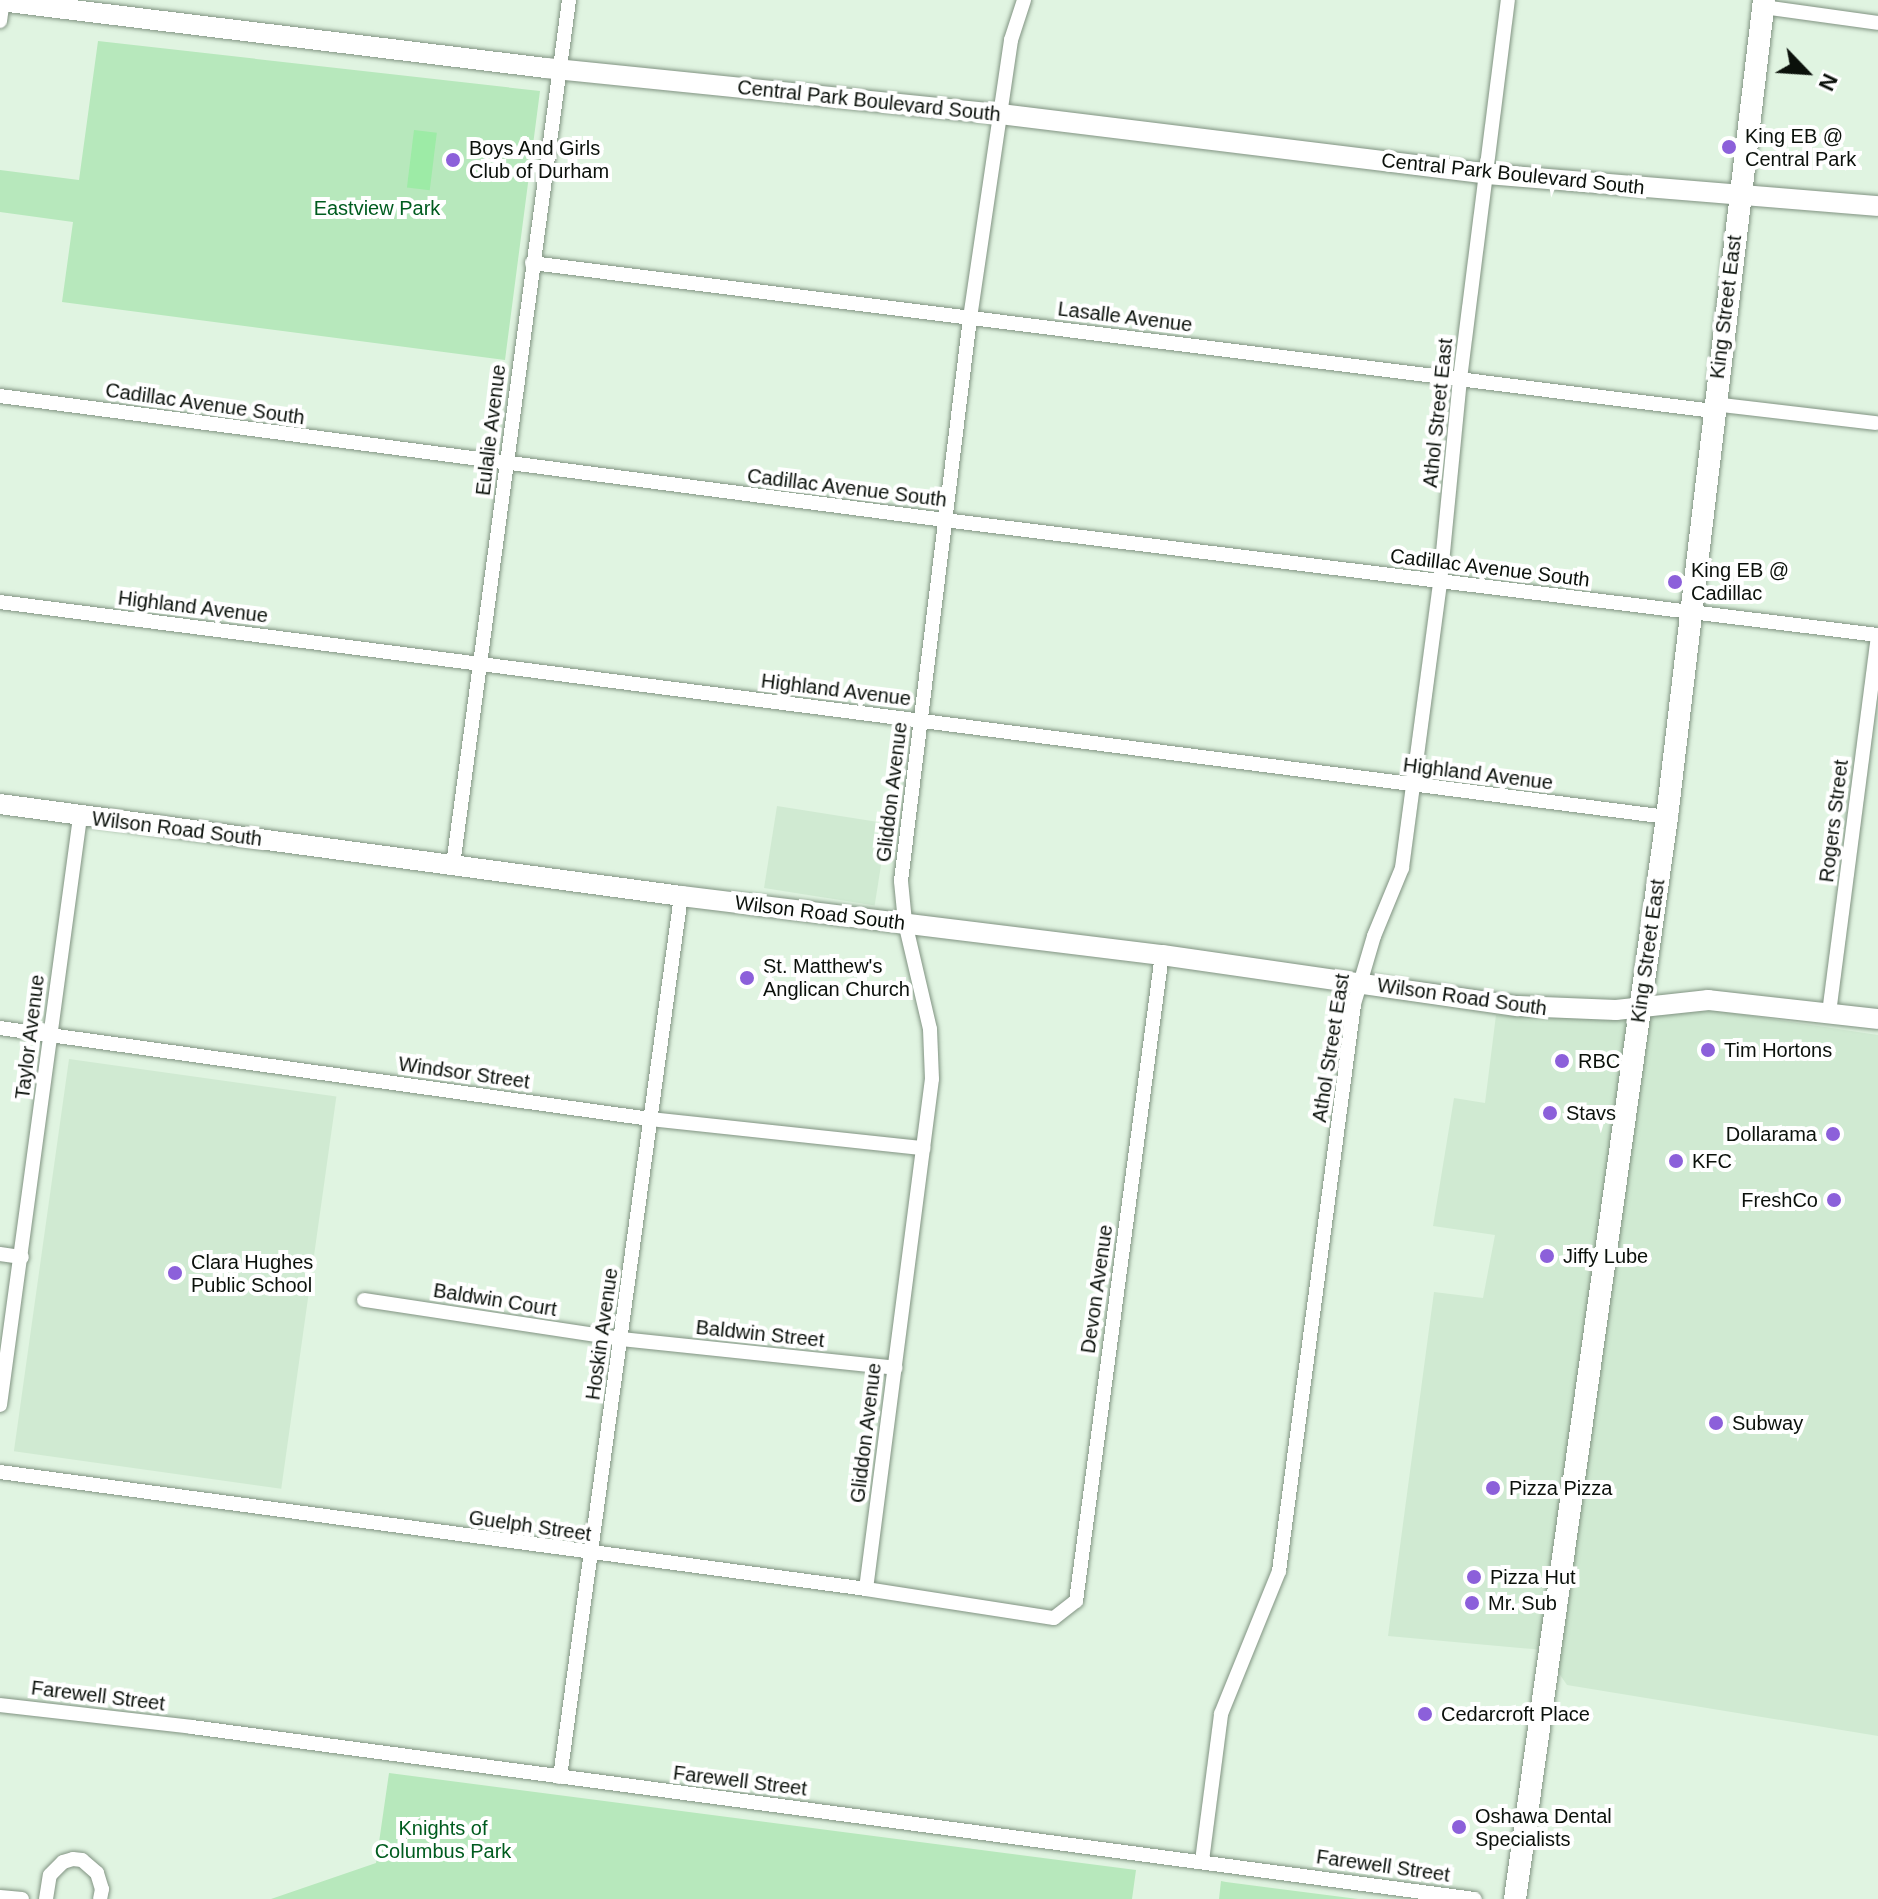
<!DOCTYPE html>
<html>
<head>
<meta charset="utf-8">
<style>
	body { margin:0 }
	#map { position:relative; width:1878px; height:1899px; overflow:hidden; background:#e0f4e1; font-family:Helvetica,sans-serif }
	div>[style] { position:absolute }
	.built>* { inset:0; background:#d0ead2; transform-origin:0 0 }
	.green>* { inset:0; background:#b7e8bc }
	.water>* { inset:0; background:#9deba6; transform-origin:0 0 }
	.roads { filter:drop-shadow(0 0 2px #819382) drop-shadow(0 0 2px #819382) }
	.street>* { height:14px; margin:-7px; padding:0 7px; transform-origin:7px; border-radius:7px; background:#fff }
	.secondary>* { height:20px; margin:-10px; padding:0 10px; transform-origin:10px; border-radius:10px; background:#fff }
	.primary>* { height:22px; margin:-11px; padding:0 11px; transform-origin:11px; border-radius:11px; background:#fff }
	.dots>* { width:22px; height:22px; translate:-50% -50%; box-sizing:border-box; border:4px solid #fff; border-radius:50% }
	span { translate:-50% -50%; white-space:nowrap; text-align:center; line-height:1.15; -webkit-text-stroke:8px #fff; paint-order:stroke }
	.street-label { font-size:20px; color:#0b110b }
	.poi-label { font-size:20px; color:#0b110b }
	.left { translate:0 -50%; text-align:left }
	.right { translate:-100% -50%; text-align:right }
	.park-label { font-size:20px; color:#005c1f }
	.north { position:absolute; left:1766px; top:32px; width:80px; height:80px; -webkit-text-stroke:6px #fff; paint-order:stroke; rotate:115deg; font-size:22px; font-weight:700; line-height:32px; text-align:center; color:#0b110b }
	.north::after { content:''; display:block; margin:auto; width:28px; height:36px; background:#0b110b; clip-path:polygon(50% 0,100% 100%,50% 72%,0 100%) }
</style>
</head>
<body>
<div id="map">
	<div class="built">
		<i style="left:777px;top:806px;width:112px;height:83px;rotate:9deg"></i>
		<i style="clip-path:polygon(1699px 1008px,1878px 1035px,1878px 1736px,1567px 1685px,1543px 1650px,1388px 1636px,1434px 1292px,1483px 1298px,1495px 1235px,1433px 1226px,1454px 1098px,1485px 1103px,1496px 1015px,1542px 1017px)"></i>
		<i style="left:69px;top:1059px;width:270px;height:396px;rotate:8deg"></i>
	</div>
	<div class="green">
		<i style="clip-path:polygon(98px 41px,540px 91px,505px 360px,62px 302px,73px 222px,0 212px,0 170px,79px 180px)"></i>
		<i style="clip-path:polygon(389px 1773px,1136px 1870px,1132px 1899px,271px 1899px,376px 1863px)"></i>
		<i style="clip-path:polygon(1221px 1881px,1226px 1882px,1358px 1899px,1219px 1899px)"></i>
	</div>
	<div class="water">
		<i style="left:414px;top:130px;width:23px;height:58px;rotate:7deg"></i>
	</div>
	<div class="roads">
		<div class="street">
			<i style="left:1763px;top:7px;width:116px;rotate:7.9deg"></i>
			<i style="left:0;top:21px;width:21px;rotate:-82deg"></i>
			<i style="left:532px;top:263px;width:1190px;rotate:7.14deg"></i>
			<i style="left:0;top:396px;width:952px;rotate:7.48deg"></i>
			<i style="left:944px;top:520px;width:941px;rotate:7.02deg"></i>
			<i style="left:1714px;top:404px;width:163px;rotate:6.7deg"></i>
			<i style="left:0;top:602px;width:1681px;rotate:7.35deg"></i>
			<i style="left:453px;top:865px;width:873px;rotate:-82.36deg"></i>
			<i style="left:1829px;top:1013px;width:381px;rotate:-82.6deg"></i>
			<i style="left:0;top:1028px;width:656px;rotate:7.97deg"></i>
			<i style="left:650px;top:1119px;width:275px;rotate:6.1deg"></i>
			<i style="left:0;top:1254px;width:22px;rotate:8deg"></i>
			<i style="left:364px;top:1300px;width:260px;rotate:8.6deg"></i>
			<i style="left:621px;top:1339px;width:276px;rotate:6deg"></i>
			<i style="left:0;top:1405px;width:593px;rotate:-82.25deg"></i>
			<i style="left:0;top:1472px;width:874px;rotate:7.69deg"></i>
			<i style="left:866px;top:1589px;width:190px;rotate:8.8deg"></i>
			<i style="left:1054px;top:1618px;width:28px;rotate:-38deg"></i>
			<i style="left:1076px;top:1601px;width:652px;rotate:-82.42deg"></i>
			<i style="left:866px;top:1589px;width:514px;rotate:-82.63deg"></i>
			<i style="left:932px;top:1079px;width:50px;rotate:-92.3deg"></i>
			<i style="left:930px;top:1029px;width:110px;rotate:-103.2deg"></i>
			<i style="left:905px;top:922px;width:41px;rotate:-95.6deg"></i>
			<i style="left:901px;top:881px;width:567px;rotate:-83.01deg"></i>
			<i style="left:970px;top:318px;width:281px;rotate:-81.6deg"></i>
			<i style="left:1011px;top:40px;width:42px;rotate:-72deg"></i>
			<i style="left:0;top:1705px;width:193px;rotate:6.5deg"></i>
			<i style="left:192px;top:1727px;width:1294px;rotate:7.64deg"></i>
			<i style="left:560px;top:1777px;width:889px;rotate:-82.18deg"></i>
			<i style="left:1202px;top:1861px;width:148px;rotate:-82.6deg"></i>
			<i style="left:1221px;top:1714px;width:154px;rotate:-67.9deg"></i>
			<i style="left:1279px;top:1571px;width:572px;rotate:-82.46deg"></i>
			<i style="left:1354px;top:1004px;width:71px;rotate:-73.6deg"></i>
			<i style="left:1374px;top:936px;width:74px;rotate:-67.6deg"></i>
			<i style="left:1402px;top:868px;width:288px;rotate:-82.4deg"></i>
			<i style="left:1440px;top:583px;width:205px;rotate:-84.4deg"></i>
			<i style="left:1460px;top:379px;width:382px;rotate:-82.8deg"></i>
			<i style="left:0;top:1897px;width:22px;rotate:5deg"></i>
			<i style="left:46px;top:1899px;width:24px;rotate:-81deg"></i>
			<i style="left:50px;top:1875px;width:18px;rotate:-45deg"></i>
			<i style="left:63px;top:1862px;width:10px;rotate:-17deg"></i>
			<i style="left:73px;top:1859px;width:9px;rotate:6deg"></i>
			<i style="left:82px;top:1860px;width:20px;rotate:41deg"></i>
			<i style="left:97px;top:1873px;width:17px;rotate:73deg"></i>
			<i style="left:102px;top:1889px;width:10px;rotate:101deg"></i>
		</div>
		<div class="secondary">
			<i style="left:0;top:1px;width:550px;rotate:7deg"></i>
			<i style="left:546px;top:68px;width:456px;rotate:5.8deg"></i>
			<i style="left:1000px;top:114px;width:492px;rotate:7deg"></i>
			<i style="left:1488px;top:174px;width:391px;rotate:4.7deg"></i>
			<i style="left:0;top:804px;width:687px;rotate:7.69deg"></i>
			<i style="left:681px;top:896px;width:485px;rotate:7deg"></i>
			<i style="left:1162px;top:955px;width:360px;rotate:8.2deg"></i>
			<i style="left:1518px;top:1006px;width:98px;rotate:2.3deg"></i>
			<i style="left:1616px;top:1010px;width:93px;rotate:-6.2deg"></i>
			<i style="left:1708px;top:1000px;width:171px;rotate:6.4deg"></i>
		</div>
		<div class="primary">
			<i style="left:1515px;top:1899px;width:1093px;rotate:-82deg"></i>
			<i style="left:1667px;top:817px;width:823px;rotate:-83.23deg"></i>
		</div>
	</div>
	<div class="dots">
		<i style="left:1729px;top:147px;background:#8c60da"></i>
		<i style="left:453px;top:160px;background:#8c60da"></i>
		<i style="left:1675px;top:582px;background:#8c60da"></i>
		<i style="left:747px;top:978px;background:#8c60da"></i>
		<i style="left:1708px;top:1050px;background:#8c60da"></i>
		<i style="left:1562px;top:1061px;background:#8c60da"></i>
		<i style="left:1550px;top:1113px;background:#8c60da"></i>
		<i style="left:1833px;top:1134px;background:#8c60da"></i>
		<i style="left:1676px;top:1161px;background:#8c60da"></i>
		<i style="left:1834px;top:1200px;background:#8c60da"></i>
		<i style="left:1547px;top:1256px;background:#8c60da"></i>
		<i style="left:175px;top:1273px;background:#8c60da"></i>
		<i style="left:1716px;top:1423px;background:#8c60da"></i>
		<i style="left:1493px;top:1488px;background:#8c60da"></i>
		<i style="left:1474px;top:1577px;background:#8c60da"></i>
		<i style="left:1472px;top:1603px;background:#8c60da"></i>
		<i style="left:1425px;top:1714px;background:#8c60da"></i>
		<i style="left:1459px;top:1827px;background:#8c60da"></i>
	</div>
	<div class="street-label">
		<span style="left:869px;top:101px;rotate:6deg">Central Park Boulevard South</span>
		<span style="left:1513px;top:174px;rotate:6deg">Central Park Boulevard South</span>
		<span style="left:1726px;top:307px;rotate:-83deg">King Street East</span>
		<span style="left:1125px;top:317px;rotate:7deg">Lasalle Avenue</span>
		<span style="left:205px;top:404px;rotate:8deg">Cadillac Avenue South</span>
		<span style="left:1438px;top:413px;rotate:-84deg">Athol Street East</span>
		<span style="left:491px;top:430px;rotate:-83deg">Eulalie Avenue</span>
		<span style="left:847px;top:488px;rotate:7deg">Cadillac Avenue South</span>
		<span style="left:1490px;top:568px;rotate:7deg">Cadillac Avenue South</span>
		<span style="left:193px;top:607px;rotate:7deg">Highland Avenue</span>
		<span style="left:836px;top:690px;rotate:7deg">Highland Avenue</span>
		<span style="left:1478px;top:774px;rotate:7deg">Highland Avenue</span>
		<span style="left:892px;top:792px;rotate:-83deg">Gliddon Avenue</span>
		<span style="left:1834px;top:821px;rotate:-83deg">Rogers Street</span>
		<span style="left:177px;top:829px;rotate:7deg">Wilson Road South</span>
		<span style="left:820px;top:913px;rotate:7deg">Wilson Road South</span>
		<span style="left:1648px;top:951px;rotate:-82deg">King Street East</span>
		<span style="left:1462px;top:997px;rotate:8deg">Wilson Road South</span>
		<span style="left:30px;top:1037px;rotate:-83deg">Taylor Avenue</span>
		<span style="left:1331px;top:1048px;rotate:-81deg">Athol Street East</span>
		<span style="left:464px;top:1073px;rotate:8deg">Windsor Street</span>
		<span style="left:1097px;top:1289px;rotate:-82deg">Devon Avenue</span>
		<span style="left:495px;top:1300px;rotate:9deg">Baldwin Court</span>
		<span style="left:602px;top:1334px;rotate:-82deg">Hoskin Avenue</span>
		<span style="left:760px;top:1334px;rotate:6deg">Baldwin Street</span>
		<span style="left:866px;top:1433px;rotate:-83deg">Gliddon Avenue</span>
		<span style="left:530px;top:1526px;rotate:8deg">Guelph Street</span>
		<span style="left:98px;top:1696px;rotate:7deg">Farewell Street</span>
		<span style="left:740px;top:1781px;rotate:7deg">Farewell Street</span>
		<span style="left:1383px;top:1866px;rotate:8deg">Farewell Street</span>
	</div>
	<div class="poi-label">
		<span class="left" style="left:1745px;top:148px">King EB @<br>Central Park</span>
		<span class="left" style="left:469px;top:160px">Boys And Girls<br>Club of Durham</span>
		<span class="left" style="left:1691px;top:582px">King EB @<br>Cadillac</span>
		<span class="left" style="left:763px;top:978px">St. Matthew's<br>Anglican Church</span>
		<span class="left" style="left:1724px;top:1050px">Tim Hortons</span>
		<span class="left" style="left:1578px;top:1061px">RBC</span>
		<span class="left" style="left:1566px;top:1113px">Stavs</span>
		<span class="right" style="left:1817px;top:1134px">Dollarama</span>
		<span class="left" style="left:1692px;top:1161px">KFC</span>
		<span class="right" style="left:1818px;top:1200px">FreshCo</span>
		<span class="left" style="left:1563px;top:1256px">Jiffy Lube</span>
		<span class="left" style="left:191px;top:1274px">Clara Hughes<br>Public School</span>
		<span class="left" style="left:1732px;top:1423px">Subway</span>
		<span class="left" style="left:1509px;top:1488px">Pizza Pizza</span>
		<span class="left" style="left:1490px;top:1577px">Pizza Hut</span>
		<span class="left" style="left:1488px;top:1603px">Mr. Sub</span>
		<span class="left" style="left:1441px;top:1714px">Cedarcroft Place</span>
		<span class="left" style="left:1475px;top:1828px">Oshawa Dental<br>Specialists</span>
	</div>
	<div class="park-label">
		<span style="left:377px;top:208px">Eastview Park</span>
		<span style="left:443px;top:1840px">Knights of<br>Columbus Park</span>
	</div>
	<div class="north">N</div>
</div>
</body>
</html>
